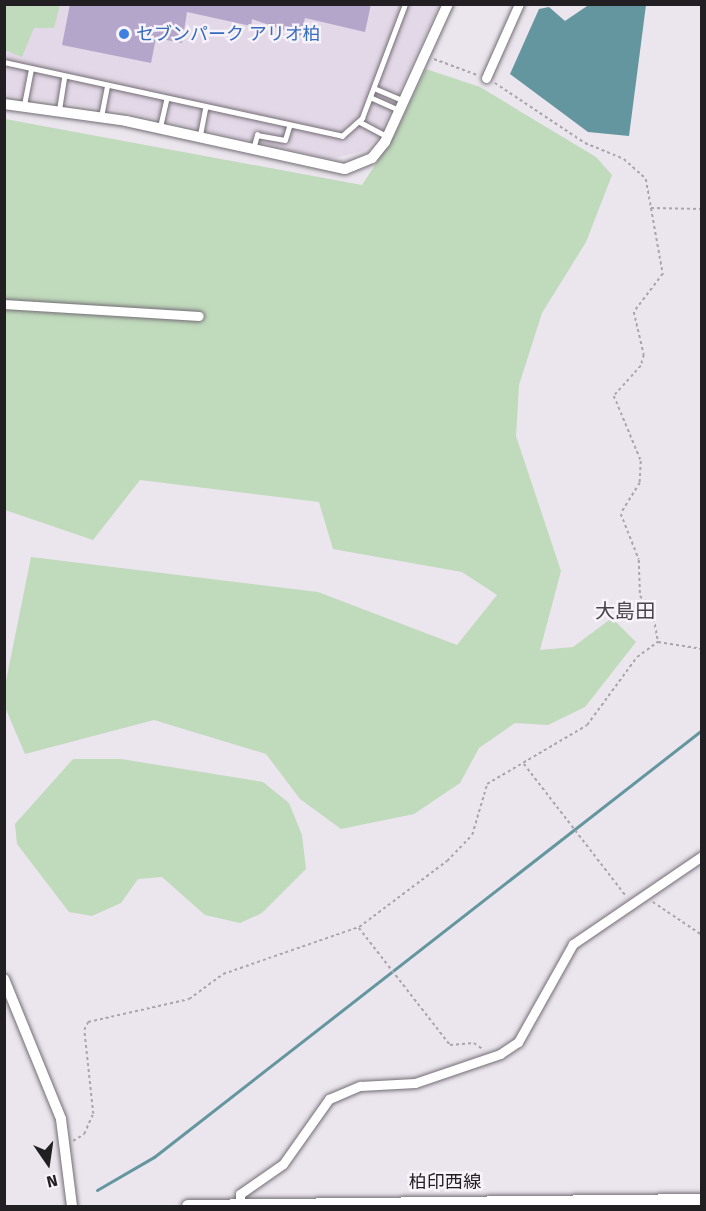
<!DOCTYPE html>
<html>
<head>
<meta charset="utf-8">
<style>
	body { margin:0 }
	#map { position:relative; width:706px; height:1211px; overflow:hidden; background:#ebe5ed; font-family:"Fira Sans","Noto Sans JP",sans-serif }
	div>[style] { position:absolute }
	.built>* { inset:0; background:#e3d8e7 }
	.green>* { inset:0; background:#c0dabc }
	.water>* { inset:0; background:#64969f }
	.stream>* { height:3px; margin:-1.5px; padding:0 1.5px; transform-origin:1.5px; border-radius:1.5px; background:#64969f }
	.building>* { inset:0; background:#b4a5ca }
	.path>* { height:1.5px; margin-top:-0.75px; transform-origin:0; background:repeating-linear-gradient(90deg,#aaa5ab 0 3px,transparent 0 6px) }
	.roads { filter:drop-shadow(0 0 2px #736d75) drop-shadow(0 0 2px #736d75) }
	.service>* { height:4.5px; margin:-2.25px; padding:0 2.25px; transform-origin:2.25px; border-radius:2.25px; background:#fff }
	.minor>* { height:9px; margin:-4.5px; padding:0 4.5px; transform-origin:4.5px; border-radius:4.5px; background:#fff }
	.tertiary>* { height:10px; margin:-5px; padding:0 5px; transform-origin:5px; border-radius:5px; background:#fff }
	.secondary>* { height:12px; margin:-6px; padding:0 6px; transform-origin:6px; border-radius:6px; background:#fff }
	.dots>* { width:16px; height:16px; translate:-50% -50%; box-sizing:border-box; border:3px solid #f8f2fa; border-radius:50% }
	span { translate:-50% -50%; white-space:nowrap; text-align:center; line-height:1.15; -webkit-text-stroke:5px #f8f2fa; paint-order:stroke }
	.shop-label { font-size:18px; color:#366cbe }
	.left { translate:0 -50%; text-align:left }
	.street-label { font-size:18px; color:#211f22 }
	.neighbourhood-label { font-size:20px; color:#474349 }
	.frame { position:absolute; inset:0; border:6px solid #211f22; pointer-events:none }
	.north { position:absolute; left:18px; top:1133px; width:60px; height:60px; -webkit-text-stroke:4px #f8f2fa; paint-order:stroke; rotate:167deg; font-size:16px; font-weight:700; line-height:24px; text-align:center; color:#211f22 }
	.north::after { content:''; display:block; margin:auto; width:21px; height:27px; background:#211f22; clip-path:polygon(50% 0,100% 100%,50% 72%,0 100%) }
</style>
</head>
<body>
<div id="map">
	<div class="built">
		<i style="clip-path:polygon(5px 5px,439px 5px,379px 136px,364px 151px,330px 159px,121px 111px,5px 95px)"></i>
	</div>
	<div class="green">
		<i style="clip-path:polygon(5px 4px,60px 5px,54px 28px,34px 28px,22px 57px,5px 50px)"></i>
		<i style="clip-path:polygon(426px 69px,480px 87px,596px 157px,612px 175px,586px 242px,542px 313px,519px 385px,516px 436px,561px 571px,540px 650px,573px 647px,612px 618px,636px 642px,585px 707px,548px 725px,515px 723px,479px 748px,460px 783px,414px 814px,341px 829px,300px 799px,266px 754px,154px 720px,25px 754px,5px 707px,4px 691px,31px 557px,318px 592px,457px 645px,497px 595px,462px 572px,333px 549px,319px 502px,140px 480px,93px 540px,5px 510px,5px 119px,362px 185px,394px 136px)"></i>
		<i style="clip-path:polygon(73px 759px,121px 759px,263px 782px,289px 803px,302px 835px,306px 869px,262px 913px,240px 923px,205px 915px,162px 877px,138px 879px,121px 903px,92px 916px,69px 912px,17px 844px,15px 824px)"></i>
	</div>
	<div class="water">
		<i style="clip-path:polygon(590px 4px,646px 5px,629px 136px,588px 132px,510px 74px,539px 9px,549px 7px,565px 21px)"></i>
	</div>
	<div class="stream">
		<i style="left:97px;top:1190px;width:66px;rotate:-30.1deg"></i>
		<i style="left:154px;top:1157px;width:695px;rotate:-37.93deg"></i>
	</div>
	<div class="building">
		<i style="clip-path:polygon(70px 4px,371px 4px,365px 32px,305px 18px,301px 36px,252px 19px,251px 26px,187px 12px,182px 43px,156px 38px,151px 63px,62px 45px)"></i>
	</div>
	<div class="path">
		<i style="left:434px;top:59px;width:46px;rotate:20.4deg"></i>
		<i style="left:495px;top:83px;width:108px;rotate:33.7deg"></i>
		<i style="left:585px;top:143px;width:42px;rotate:22.3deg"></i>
		<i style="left:624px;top:159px;width:30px;rotate:42deg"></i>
		<i style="left:646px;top:179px;width:97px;rotate:79.9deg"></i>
		<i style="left:663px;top:274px;width:48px;rotate:127.3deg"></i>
		<i style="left:634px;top:312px;width:44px;rotate:76.9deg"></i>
		<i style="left:644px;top:355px;width:11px;rotate:105deg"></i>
		<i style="left:641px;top:366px;width:40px;rotate:132deg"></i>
		<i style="left:614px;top:396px;width:70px;rotate:67.4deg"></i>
		<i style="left:641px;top:461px;width:22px;rotate:93deg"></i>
		<i style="left:640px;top:483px;width:36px;rotate:122deg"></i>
		<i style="left:621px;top:514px;width:49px;rotate:68.6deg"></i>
		<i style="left:639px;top:560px;width:36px;rotate:88deg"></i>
		<i style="left:640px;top:596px;width:16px;rotate:43deg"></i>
		<i style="left:652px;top:607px;width:35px;rotate:80deg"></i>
		<i style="left:651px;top:208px;width:51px;rotate:1.1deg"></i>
		<i style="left:524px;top:764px;width:167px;rotate:52.3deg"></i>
		<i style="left:653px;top:902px;width:59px;rotate:34deg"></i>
		<i style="left:359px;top:928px;width:148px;rotate:52.1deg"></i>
		<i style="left:450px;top:1045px;width:24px;rotate:-5deg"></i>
		<i style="left:474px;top:1043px;width:12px;rotate:35deg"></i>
		<i style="left:73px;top:1141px;width:13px;rotate:-32deg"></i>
		<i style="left:84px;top:1134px;width:22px;rotate:-66deg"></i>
		<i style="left:93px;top:1114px;width:84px;rotate:-96.1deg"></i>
		<i style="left:84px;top:1030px;width:9px;rotate:-63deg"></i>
		<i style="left:88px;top:1022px;width:104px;rotate:-12.8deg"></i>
		<i style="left:189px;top:999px;width:42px;rotate:-36.3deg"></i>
		<i style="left:223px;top:974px;width:144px;rotate:-19.1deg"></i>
		<i style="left:359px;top:927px;width:110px;rotate:-36.9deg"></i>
		<i style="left:447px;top:861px;width:36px;rotate:-46deg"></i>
		<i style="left:472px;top:835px;width:53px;rotate:-73.6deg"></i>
		<i style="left:487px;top:784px;width:116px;rotate:-30.5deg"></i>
		<i style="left:587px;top:725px;width:84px;rotate:-53.7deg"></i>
		<i style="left:637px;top:657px;width:26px;rotate:-36deg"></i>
		<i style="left:658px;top:642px;width:45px;rotate:9deg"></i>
	</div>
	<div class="roads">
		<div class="service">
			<i style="left:4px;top:62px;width:346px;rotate:12.3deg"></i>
			<i style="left:342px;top:136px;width:27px;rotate:-42deg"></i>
			<i style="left:362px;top:118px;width:122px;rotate:-69.3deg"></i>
			<i style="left:374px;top:88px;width:34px;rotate:23deg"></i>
			<i style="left:370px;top:97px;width:32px;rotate:24deg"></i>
			<i style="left:24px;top:105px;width:36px;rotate:-79deg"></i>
			<i style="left:59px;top:110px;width:33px;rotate:-81deg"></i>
			<i style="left:101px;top:117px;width:31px;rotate:-79deg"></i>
			<i style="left:360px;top:122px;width:30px;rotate:28deg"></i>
			<i style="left:160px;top:127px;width:28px;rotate:-77deg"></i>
			<i style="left:200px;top:135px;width:26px;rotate:-79deg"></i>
			<i style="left:253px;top:149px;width:15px;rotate:-74deg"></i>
			<i style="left:257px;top:135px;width:28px;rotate:10deg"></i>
			<i style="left:285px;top:140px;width:14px;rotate:-73deg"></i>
		</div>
		<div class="minor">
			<i style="left:486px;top:78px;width:81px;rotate:-66deg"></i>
			<i style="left:4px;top:304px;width:195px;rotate:3.5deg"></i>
			<i style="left:240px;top:1205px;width:11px;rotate:-90deg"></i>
			<i style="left:240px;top:1194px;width:52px;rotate:-34.9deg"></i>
			<i style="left:283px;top:1164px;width:80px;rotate:-54.7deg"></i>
			<i style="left:329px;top:1099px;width:34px;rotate:-23deg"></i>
			<i style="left:360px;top:1086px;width:55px;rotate:-3.1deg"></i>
			<i style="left:415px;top:1083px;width:90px;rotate:-18.8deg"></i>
			<i style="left:500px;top:1054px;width:22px;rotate:-34deg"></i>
			<i style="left:518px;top:1042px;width:112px;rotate:-60.7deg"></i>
			<i style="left:573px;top:944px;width:156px;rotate:-34.3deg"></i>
		</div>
		<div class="tertiary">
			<i style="left:4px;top:104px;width:123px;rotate:7.9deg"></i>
			<i style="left:126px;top:121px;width:224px;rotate:12.4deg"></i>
			<i style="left:345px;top:169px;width:29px;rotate:-22deg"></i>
			<i style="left:372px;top:158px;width:21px;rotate:-51deg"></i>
			<i style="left:385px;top:142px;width:152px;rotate:-65.5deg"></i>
			<i style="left:4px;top:979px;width:151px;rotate:67.8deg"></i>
			<i style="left:61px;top:1119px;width:88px;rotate:82.8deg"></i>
		</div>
		<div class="secondary">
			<i style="left:188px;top:1206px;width:514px;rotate:-0.67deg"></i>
		</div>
	</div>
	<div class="dots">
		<i style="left:124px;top:34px;background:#3f7fe0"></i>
	</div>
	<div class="shop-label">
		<span class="left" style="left:136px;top:34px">セブンパーク アリオ柏</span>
	</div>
	<div class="street-label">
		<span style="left:445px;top:1182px">柏印西線</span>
	</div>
	<div class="neighbourhood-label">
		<span style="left:625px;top:611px">大島田</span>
	</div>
	<div class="frame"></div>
	<div class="north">N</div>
</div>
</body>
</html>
